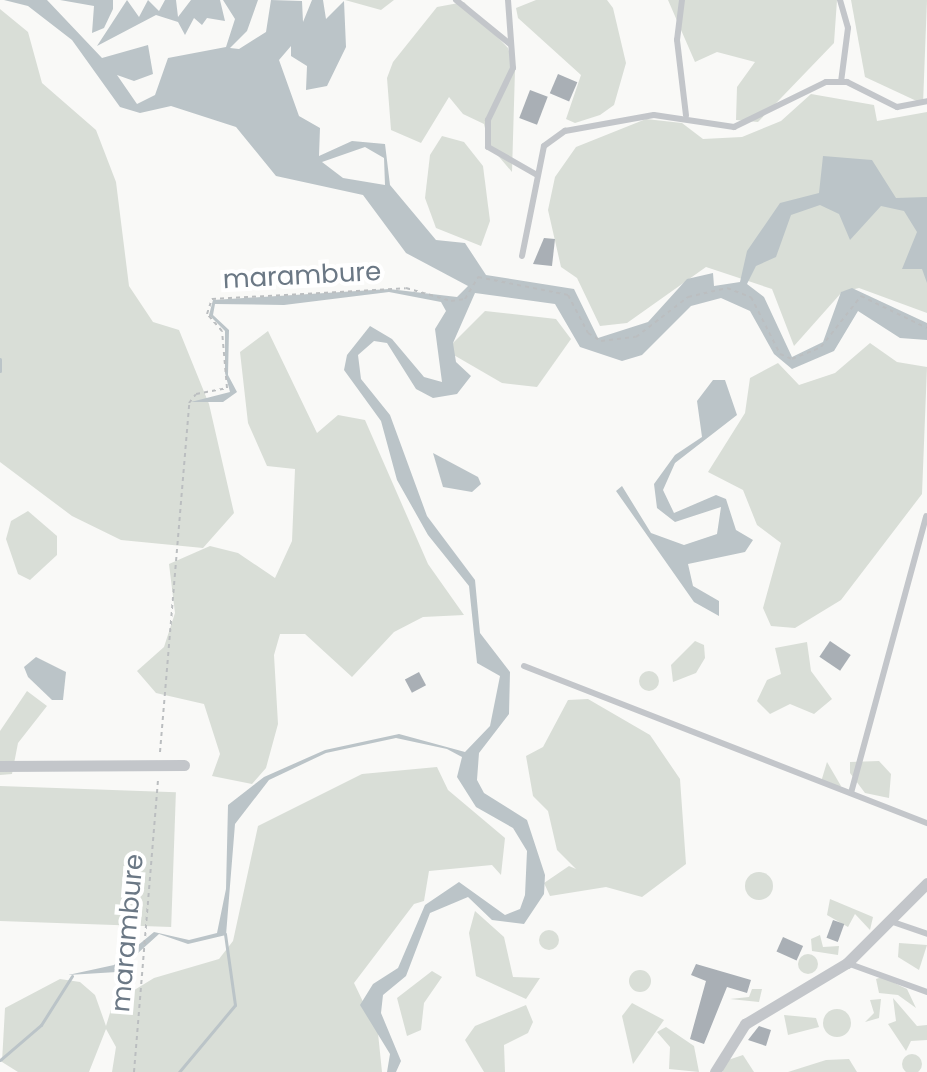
<!DOCTYPE html>
<html>
<head>
<meta charset="utf-8">
<style>
	body { margin:0 }
	#map { position:relative; width:927px; height:1072px; overflow:hidden; background:#f9f9f7; font-family:Poppins,sans-serif }
	div>[style] { position:absolute }
	.green>* { inset:0; background:#d9ded7; transform-origin:0 0 }
	.round { border-radius:50% }
	.water>* { inset:0; background:#bbc4c8 }
	.stream>* { height:3px; margin:-1.5px; padding:0 1.5px; transform-origin:1.5px; border-radius:1.5px; background:#bbc4c8 }
	.building>* { inset:0; background:#a9afb5; transform-origin:0 0 }
	.path>* { height:2px; margin-top:-1px; transform-origin:0; background:repeating-linear-gradient(90deg,#bbbec0 0 4px,transparent 0 8px) }
	.service>* { height:6px; margin:-3px; padding:0 3px; transform-origin:3px; border-radius:3px; background:#c3c6ca }
	.minor>* { height:11px; margin:-5.5px; padding:0 5.5px; transform-origin:5.5px; border-radius:5.5px; background:#c3c6ca }
	span { translate:-50% -50%; white-space:nowrap; text-align:center; line-height:1.15; -webkit-text-stroke:8px #fff; paint-order:stroke }
	.street-label { font-size:26px; color:#6b7885 }
</style>
</head>
<body>
<div id="map">
	<div class="green">
		<i style="clip-path:polygon(345px 0,394px 0,381px 10px)"></i>
		<i style="clip-path:polygon(536px 0,607px 0,613px 8px,626px 63px,614px 105px,600px 115px,575px 123px,566px 119px,581px 75px,518px 18px,516px 8px)"></i>
		<i style="clip-path:polygon(668px 0,837px 0,834px 43px,758px 122px,736px 120px,737px 87px,755px 62px,717px 52px,695px 62px)"></i>
		<i style="clip-path:polygon(851px 0,927px 0,923px 104px,865px 77px)"></i>
		<i style="clip-path:polygon(464px 2px,508px 48px,515px 70px,512px 172px,489px 145px,484px 124px,463px 114px,449px 97px,421px 143px,391px 130px,387px 78px,393px 62px,437px 7px)"></i>
		<i style="clip-path:polygon(0 9px,28px 32px,42px 83px,96px 130px,116px 182px,129px 286px,153px 322px,179px 330px,209px 404px,234px 513px,203px 548px,121px 540px,72px 516px,0 462px)"></i>
		<i style="clip-path:polygon(811px 94px,874px 105px,877px 121px,927px 112px,927px 313px,859px 288px,842px 292px,794px 346px,772px 289px,706px 267px,627px 323px,600px 326px,577px 278px,561px 267px,548px 210px,555px 177px,576px 147px,646px 119px,682px 123px,703px 139px,742px 137px,781px 121px)"></i>
		<i style="clip-path:polygon(442px 136px,464px 142px,483px 166px,490px 221px,481px 246px,436px 228px,425px 198px,430px 155px)"></i>
		<i style="clip-path:polygon(485px 311px,556px 319px,571px 339px,537px 387px,502px 383px,452px 354px,453px 343px)"></i>
		<i style="clip-path:polygon(268px 331px,317px 433px,338px 415px,365px 420px,428px 564px,464px 615px,423px 617px,394px 632px,352px 677px,305px 634px,280px 634px,274px 655px,278px 724px,266px 768px,252px 784px,212px 776px,220px 754px,204px 704px,156px 693px,137px 671px,164px 647px,175px 613px,169px 564px,210px 546px,238px 553px,275px 578px,292px 541px,295px 469px,267px 466px,248px 423px,240px 352px)"></i>
		<i style="clip-path:polygon(870px 343px,897px 362px,927px 367px,922px 494px,841px 600px,795px 628px,771px 626px,763px 608px,781px 543px,757px 525px,743px 490px,708px 472px,745px 413px,750px 378px,778px 363px,799px 385px,835px 373px)"></i>
		<i style="clip-path:polygon(28px 511px,57px 536px,57px 555px,30px 580px,18px 574px,6px 539px,11px 521px)"></i>
		<i style="clip-path:polygon(695px 641px,704px 645px,705px 658px,696px 673px,673px 682px,671px 665px)"></i>
		<i style="clip-path:polygon(807px 642px,811px 671px,832px 699px,814px 714px,790px 704px,770px 714px,757px 701px,767px 680px,781px 674px,775px 648px)"></i>
		<i class="round" style="left:639px;top:671px;width:20px;height:20px"></i>
		<i style="clip-path:polygon(27px 691px,47px 706px,18px 743px,12px 774px,0 775px,0 731px)"></i>
		<i style="clip-path:polygon(588px 699px,650px 735px,680px 779px,686px 864px,642px 897px,606px 887px,550px 896px,544px 883px,569px 866px,576px 869px,557px 850px,548px 811px,533px 796px,526px 756px,543px 747px,568px 700px)"></i>
		<i style="clip-path:polygon(879px 761px,891px 774px,889px 798px,865px 793px,850px 773px,850px 762px)"></i>
		<i style="clip-path:polygon(827px 762px,841px 786px,833px 789px,821px 782px)"></i>
		<i style="clip-path:polygon(437px 767px,448px 790px,505px 838px,501px 875px,492px 865px,429px 871px,424px 901px,414px 904px,354px 983px,378px 1033px,382px 1072px,112px 1072px,116px 1047px,106px 1029px,89px 1072px,18px 1072px,2px 1062px,5px 1008px,60px 979px,80px 982px,95px 995px,106px 1026px,113px 1003px,154px 978px,219px 959px,233px 941px,258px 826px,362px 774px)"></i>
		<i style="left:0;top:786px;width:176px;height:135px;rotate:2deg"></i>
		<i class="round" style="left:745px;top:872px;width:28px;height:28px"></i>
		<i style="clip-path:polygon(830px 899px,873px 917px,870px 930px,855px 914px,848px 927px,827px 915px)"></i>
		<i style="clip-path:polygon(475px 911px,504px 937px,513px 977px,540px 978px,526px 999px,476px 976px,469px 933px)"></i>
		<i class="round" style="left:539px;top:930px;width:20px;height:20px"></i>
		<i style="clip-path:polygon(820px 935px,823px 947px,839px 946px,838px 955px,812px 951px,811px 939px)"></i>
		<i style="clip-path:polygon(899px 943px,927px 945px,919px 970px,898px 957px)"></i>
		<i class="round" style="left:798px;top:954px;width:20px;height:20px"></i>
		<i class="round" style="left:629px;top:970px;width:22px;height:22px"></i>
		<i style="clip-path:polygon(432px 971px,442px 977px,424px 1003px,421px 1030px,407px 1036px,397px 998px)"></i>
		<i style="clip-path:polygon(882px 977px,907px 989px,916px 1008px,898px 995px,879px 993px,876px 979px)"></i>
		<i style="clip-path:polygon(752px 989px,762px 989px,759px 1002px,730px 999px,749px 997px)"></i>
		<i style="clip-path:polygon(893px 998px,917px 1026px,927px 1025px,927px 1040px,911px 1041px,906px 1051px,888px 1024px,896px 1021px)"></i>
		<i style="clip-path:polygon(881px 999px,879px 1018px,865px 1022px,874px 1013px,870px 1000px)"></i>
		<i style="clip-path:polygon(632px 1003px,664px 1020px,633px 1064px,622px 1016px)"></i>
		<i style="clip-path:polygon(526px 1005px,533px 1022px,528px 1033px,504px 1045px,505px 1072px,484px 1072px,465px 1040px,475px 1026px)"></i>
		<i class="round" style="left:823px;top:1009px;width:28px;height:28px"></i>
		<i style="clip-path:polygon(784px 1015px,816px 1018px,819px 1027px,788px 1035px)"></i>
		<i style="clip-path:polygon(666px 1027px,694px 1046px,699px 1072px,669px 1069px,670px 1047px,657px 1032px)"></i>
		<i class="round" style="left:902px;top:1054px;width:20px;height:20px"></i>
		<i style="clip-path:polygon(743px 1055px,754px 1072px,723px 1072px,722px 1062px)"></i>
		<i style="clip-path:polygon(849px 1059px,857px 1072px,788px 1072px,826px 1060px)"></i>
	</div>
	<div class="water">
		<i style="clip-path:polygon(evenodd,4px 0,47px 0,102px 58px,148px 45px,153px 74px,134px 81px,117px 75px,137px 104px,155px 95px,168px 58px,226px 47px,235px 19px,223px 0,258px 0,247px 31px,230px 48px,239px 49px,266px 32px,271px 0,302px 1px,303px 22px,312px 0,323px 0,326px 19px,344px 1px,346px 47px,327px 86px,306px 90px,307px 66px,291px 56px,291px 46px,279px 60px,299px 116px,320px 128px,319px 156px,352px 141px,385px 144px,390px 185px,436px 240px,465px 243px,486px 275px,574px 289px,598px 338px,648px 322px,687px 279px,713px 273px,714px 286px,740px 282px,747px 251px,780px 203px,819px 193px,823px 156px,872px 160px,896px 198px,927px 197px,927px 283px,922px 269px,902px 269px,917px 232px,904px 211px,881px 206px,850px 240px,839px 214px,820px 205px,791px 215px,776px 257px,756px 266px,747px 284px,764px 297px,792px 357px,823px 342px,841px 292px,852px 288px,927px 323px,927px 340px,900px 338px,858px 311px,834px 351px,792px 369px,774px 354px,750px 311px,721px 298px,691px 306px,642px 355px,622px 361px,580px 347px,555px 304px,475px 293px,453px 343px,456px 362px,471px 376px,457px 394px,433px 398px,416px 389px,387px 343px,374px 341px,358px 355px,361px 379px,390px 415px,427px 516px,475px 580px,480px 633px,510px 672px,509px 714px,479px 753px,477px 780px,484px 793px,527px 820px,545px 875px,544px 894px,524px 924px,492px 920px,468px 897px,430px 913px,406px 976px,383px 995px,381px 1013px,401px 1061px,396px 1072px,387px 1072px,390px 1054px,360px 1005px,373px 984px,398px 968px,425px 905px,459px 882px,505px 915px,520px 909px,525px 895px,527px 851px,513px 828px,476px 807px,457px 777px,462px 757px,447px 749px,396px 738px,326px 753px,269px 780px,235px 824px,226px 935px,188px 944px,159px 934px,117px 972px,68px 975px,114px 965px,154px 932px,189px 940px,217px 933px,226px 889px,228px 805px,264px 777px,325px 750px,399px 734px,465px 752px,490px 726px,500px 676px,477px 663px,469px 586px,428px 535px,397px 480px,381px 421px,344px 370px,347px 355px,370px 326px,392px 339px,424px 377px,442px 382px,435px 329px,446px 311px,441px 302px,389px 292px,284px 305px,215px 304px,213px 315px,229px 330px,228px 375px,237px 392px,223px 402px,191px 402px,230px 392px,225px 373px,225px 331px,209px 315px,213px 300px,389px 289px,457px 297px,468px 286px,406px 253px,363px 195px,276px 176px,236px 127px,171px 106px,140px 113px,120px 107px,72px 40px,28px 6px,4px 0,365px 147px,384px 158px,385px 185px,343px 178px,322px 162px,365px 147px)"></i>
		<i style="clip-path:polygon(60px 0,113px 0,113px 9px,104px 28px,92px 33px,94px 6px)"></i>
		<i style="clip-path:polygon(127px 0,139px 17px,148px 0,159px 11px,165px 0,176px 0,178px 17px,191px 0,220px 0,225px 21px,207px 18px,202px 25px,194px 18px,185px 35px,178px 22px,156px 15px,97px 46px)"></i>
		<i style="clip-path:polygon(713px 380px,725px 380px,737px 415px,675px 463px,663px 490px,674px 513px,716px 495px,726px 499px,736px 530px,753px 540px,745px 552px,688px 564px,693px 586px,719px 601px,719px 616px,694px 602px,616px 491px,622px 486px,651px 533px,684px 545px,717px 534px,721px 507px,675px 522px,657px 508px,654px 484px,675px 455px,702px 437px,697px 401px)"></i>
		<i style="clip-path:polygon(433px 453px,478px 477px,481px 484px,472px 492px,443px 487px)"></i>
		<i style="clip-path:polygon(36px 657px,66px 672px,63px 700px,52px 700px,28px 677px,24px 667px)"></i>
	</div>
	<div class="stream">
		<i style="left:0;top:359px;width:12px;rotate:90deg"></i>
		<i style="left:0;top:1060px;width:54px;rotate:-40.5deg"></i>
		<i style="left:41px;top:1025px;width:58px;rotate:-57.7deg"></i>
		<i style="left:179px;top:1072px;width:87px;rotate:-50.1deg"></i>
		<i style="left:235px;top:1005px;width:72px;rotate:-98deg"></i>
	</div>
	<div class="building">
		<i style="left:558px;top:74px;width:21px;height:21px;rotate:23deg"></i>
		<i style="left:530px;top:90px;width:19px;height:30px;rotate:21deg"></i>
		<i style="clip-path:polygon(544px 238px,555px 239px,552px 266px,533px 264px)"></i>
		<i style="left:830px;top:641px;width:25px;height:19px;rotate:34deg"></i>
		<i style="left:419px;top:672px;width:15px;height:16px;rotate:62deg"></i>
		<i style="left:833px;top:920px;width:12px;height:19px;rotate:20deg"></i>
		<i style="left:783px;top:937px;width:22px;height:16px;rotate:24deg"></i>
		<i style="clip-path:polygon(696px 964px,751px 980px,747px 993px,727px 987px,704px 1044px,690px 1039px,706px 981px,691px 975px)"></i>
		<i style="clip-path:polygon(759px 1026px,771px 1030px,766px 1046px,748px 1040px)"></i>
	</div>
	<div class="path">
		<i style="left:160px;top:752px;width:350px;rotate:-85.2deg"></i>
		<i style="left:189px;top:403px;width:11px;rotate:-52deg"></i>
		<i style="left:196px;top:394px;width:32px;rotate:-11deg"></i>
		<i style="left:227px;top:388px;width:57px;rotate:-95deg"></i>
		<i style="left:222px;top:331px;width:23px;rotate:-131deg"></i>
		<i style="left:207px;top:314px;width:16px;rotate:-72deg"></i>
		<i style="left:212px;top:299px;width:194px;rotate:-3.2deg"></i>
		<i style="left:406px;top:288px;width:47px;rotate:16.1deg"></i>
		<i style="left:451px;top:301px;width:14px;rotate:-8deg"></i>
		<i style="left:465px;top:299px;width:26px;rotate:-59deg"></i>
		<i style="left:478px;top:277px;width:92px;rotate:11.3deg"></i>
		<i style="left:568px;top:295px;width:43px;rotate:62.2deg"></i>
		<i style="left:588px;top:333px;width:15px;rotate:32deg"></i>
		<i style="left:601px;top:341px;width:35px;rotate:-7deg"></i>
		<i style="left:636px;top:337px;width:66px;rotate:-37.6deg"></i>
		<i style="left:688px;top:297px;width:40px;rotate:-13deg"></i>
		<i style="left:727px;top:288px;width:26px;rotate:21deg"></i>
		<i style="left:751px;top:297px;width:64px;rotate:63deg"></i>
		<i style="left:780px;top:354px;width:13px;rotate:23deg"></i>
		<i style="left:792px;top:359px;width:31px;rotate:-22deg"></i>
		<i style="left:821px;top:347px;width:65px;rotate:-51.9deg"></i>
		<i style="left:861px;top:296px;width:73px;rotate:25.9deg"></i>
		<i style="left:134px;top:1072px;width:295px;rotate:-85.3deg"></i>
	</div>
	<div class="service">
		<i style="left:456px;top:0;width:70px;rotate:39.2deg"></i>
		<i style="left:508px;top:0;width:68px;rotate:85.8deg"></i>
		<i style="left:513px;top:68px;width:58px;rotate:115.7deg"></i>
		<i style="left:488px;top:120px;width:27px;rotate:90deg"></i>
		<i style="left:488px;top:147px;width:56px;rotate:29.7deg"></i>
		<i style="left:682px;top:0;width:40px;rotate:97.1deg"></i>
		<i style="left:677px;top:40px;width:76px;rotate:83.2deg"></i>
		<i style="left:840px;top:0;width:29px;rotate:74deg"></i>
		<i style="left:848px;top:28px;width:54px;rotate:97.4deg"></i>
		<i style="left:522px;top:256px;width:112px;rotate:-78.7deg"></i>
		<i style="left:544px;top:146px;width:26px;rotate:-36deg"></i>
		<i style="left:565px;top:131px;width:90px;rotate:-10.2deg"></i>
		<i style="left:654px;top:115px;width:81px;rotate:8.5deg"></i>
		<i style="left:734px;top:127px;width:102px;rotate:-26.1deg"></i>
		<i style="left:826px;top:82px;width:21px"></i>
		<i style="left:847px;top:82px;width:56px;rotate:26.6deg"></i>
		<i style="left:897px;top:107px;width:31px;rotate:-11deg"></i>
		<i style="left:524px;top:666px;width:433px;rotate:21.3deg"></i>
		<i style="left:851px;top:793px;width:287px;rotate:-74.8deg"></i>
		<i style="left:890px;top:921px;width:39px;rotate:19deg"></i>
		<i style="left:847px;top:963px;width:85px;rotate:19.9deg"></i>
	</div>
	<div class="minor">
		<i style="left:0;top:766px;width:184px;rotate:-0.3deg"></i>
		<i style="left:715px;top:1072px;width:57px;rotate:-58deg"></i>
		<i style="left:745px;top:1024px;width:119px;rotate:-30.9deg"></i>
		<i style="left:847px;top:963px;width:113px;rotate:-45deg"></i>
	</div>
	<div class="street-label">
		<span style="left:302px;top:276px;rotate:-3deg">marambure</span>
		<span style="left:128px;top:933px;rotate:-85deg">marambure</span>
	</div>
</div>
</body>
</html>
